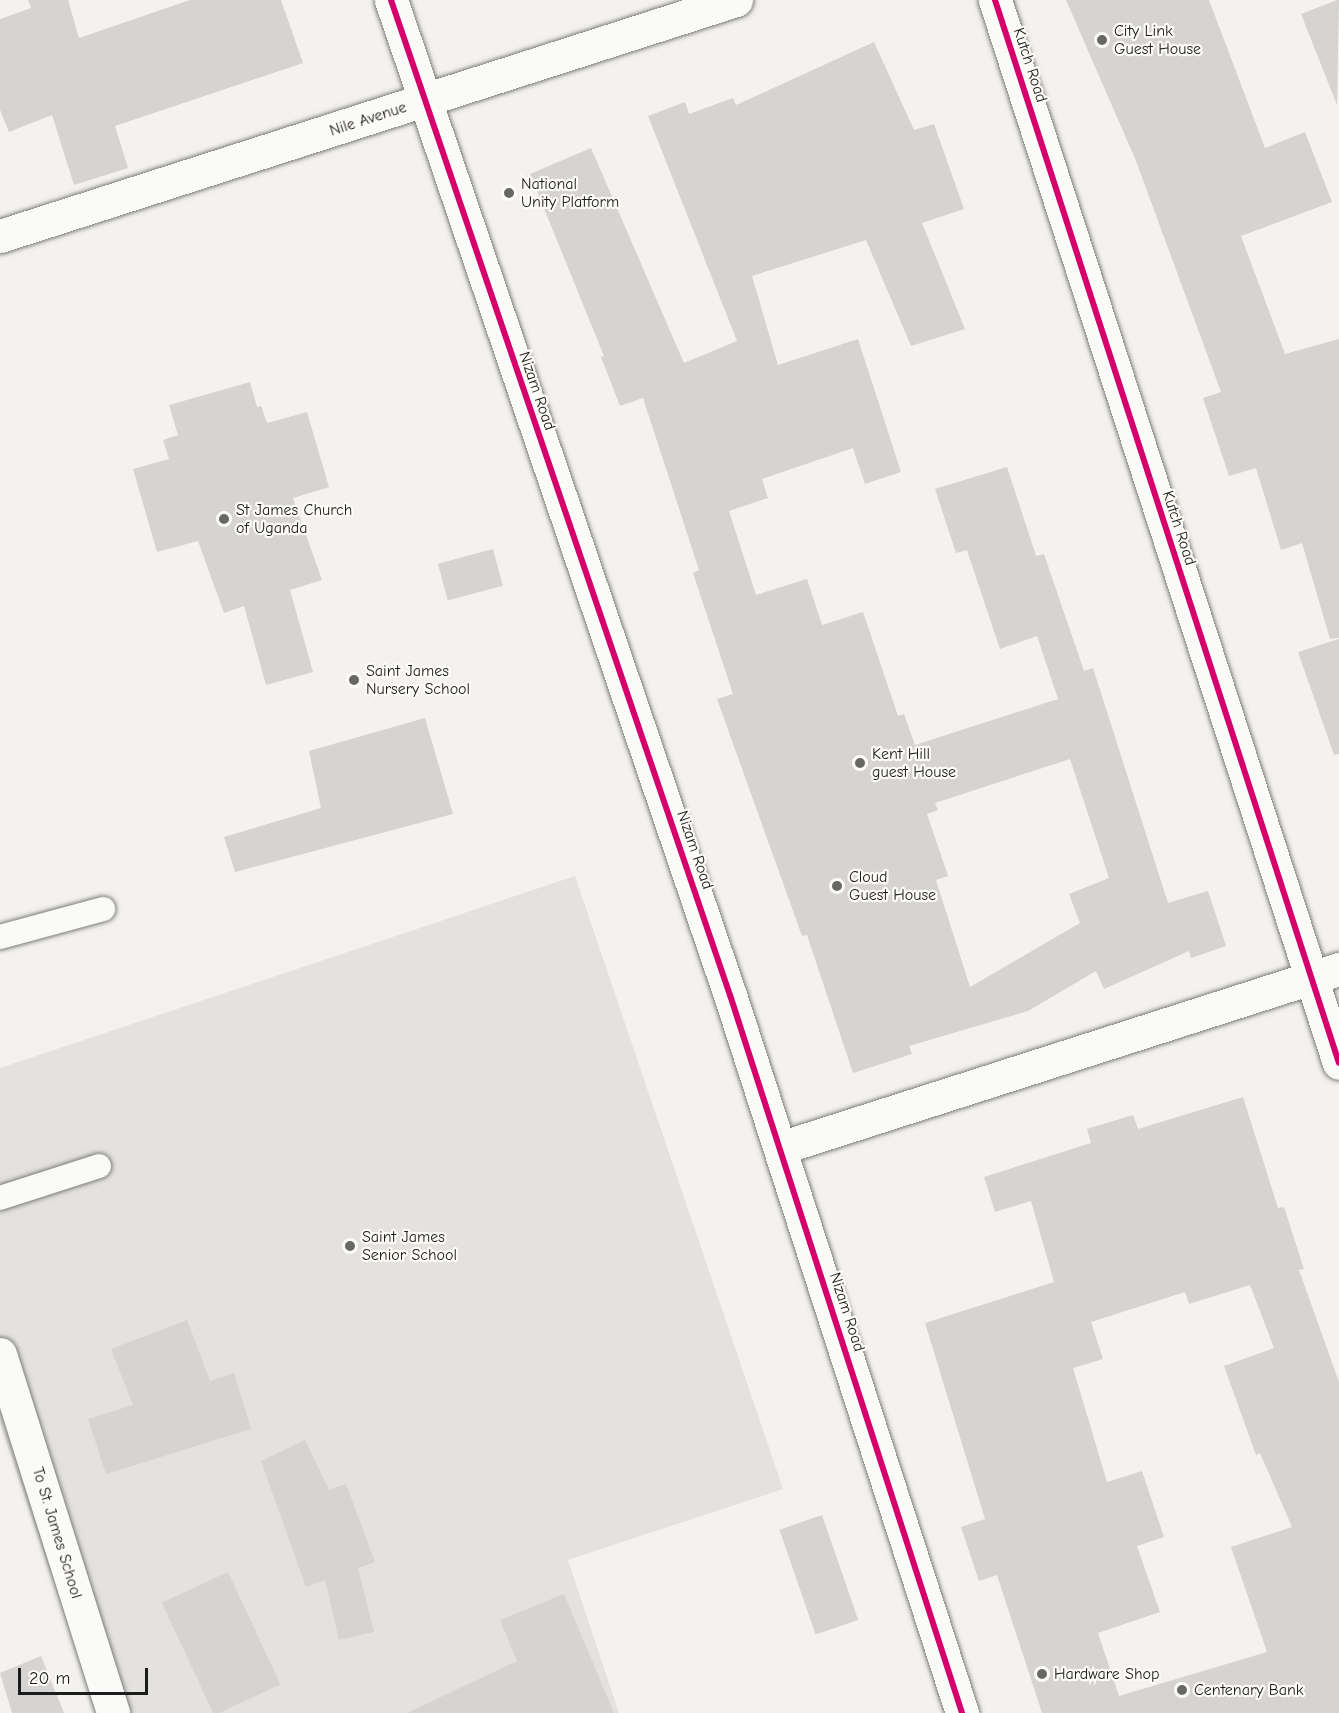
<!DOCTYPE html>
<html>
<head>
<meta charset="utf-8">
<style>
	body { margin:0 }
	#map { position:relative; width:1339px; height:1713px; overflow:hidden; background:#f3f2ef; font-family:"Comic Neue",sans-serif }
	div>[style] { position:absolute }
	.built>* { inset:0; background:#e3e2de }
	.building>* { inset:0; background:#d5d4d2; transform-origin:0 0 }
	.roads { filter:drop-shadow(0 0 2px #7d7c7b) drop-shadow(0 0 2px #7d7c7b) }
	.lane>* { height:24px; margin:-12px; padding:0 12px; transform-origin:12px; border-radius:12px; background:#fafaf8 }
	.street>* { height:33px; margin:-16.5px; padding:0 16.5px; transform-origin:16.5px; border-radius:16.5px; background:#fafaf8 }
	.cycleway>* { height:6px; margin:-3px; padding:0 3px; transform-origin:3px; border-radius:3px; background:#d6006c }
	.dots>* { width:16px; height:16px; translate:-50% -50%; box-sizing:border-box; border:3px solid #fdfcf7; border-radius:50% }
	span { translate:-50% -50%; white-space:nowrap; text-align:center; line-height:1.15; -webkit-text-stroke:4.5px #fdfcf7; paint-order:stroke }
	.poi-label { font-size:16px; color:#1c1c1c }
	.left { translate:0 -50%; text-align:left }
	.street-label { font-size:16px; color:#1c1c1c }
	.scale { position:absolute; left:18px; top:1668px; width:130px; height:27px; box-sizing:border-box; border:3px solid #1c1c1c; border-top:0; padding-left:8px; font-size:18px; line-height:21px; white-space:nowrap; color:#1c1c1c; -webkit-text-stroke:4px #fdfcf7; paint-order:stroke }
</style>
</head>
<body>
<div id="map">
	<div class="built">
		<i style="clip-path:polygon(575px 876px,783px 1489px,568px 1560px,619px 1713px,98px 1713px,0 1424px,0 1068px)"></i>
	</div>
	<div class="building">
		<i style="clip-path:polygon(28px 0,68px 0,79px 38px,190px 0,281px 0,303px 63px,115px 126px,128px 168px,74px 185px,52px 115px,9px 132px,0 110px,0 19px,31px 8px)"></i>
		<i style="clip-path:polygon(1066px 0,1209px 0,1265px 148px,1305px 132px,1332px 202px,1241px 236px,1285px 354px,1339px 339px,1339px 638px,1330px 639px,1302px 543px,1281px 550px,1256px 468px,1229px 476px,1203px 398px,1221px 392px,1136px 161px)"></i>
		<i style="clip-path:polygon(1337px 0,1339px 0,1337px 105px,1301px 14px)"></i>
		<i style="clip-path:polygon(evenodd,874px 42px,914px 130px,934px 124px,964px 209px,922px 223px,965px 329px,911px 346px,866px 240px,752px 276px,778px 365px,858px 339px,901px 472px,865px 484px,853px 448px,762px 479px,768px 498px,729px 511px,756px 595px,807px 579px,822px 625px,863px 612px,898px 716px,904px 714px,915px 745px,1058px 699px,1037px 636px,1000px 649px,967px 550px,956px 553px,935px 489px,1007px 467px,1036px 556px,1044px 554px,1084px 671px,1093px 668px,1168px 903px,1208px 891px,1226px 946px,1191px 958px,1189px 951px,1104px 989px,1096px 971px,1028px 1011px,909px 1046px,912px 1054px,853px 1073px,807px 935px,802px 936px,717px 699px,733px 694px,693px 573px,699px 570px,643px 398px,620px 406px,601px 357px,604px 356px,530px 174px,591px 148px,684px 363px,737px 341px,648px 116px,685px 102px,689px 114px,733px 98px,736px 105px,874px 42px,1070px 759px,1109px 878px,1069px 894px,1080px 923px,970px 987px,936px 880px,948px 876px,927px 814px,938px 810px,935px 803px,1070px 759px)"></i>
		<i style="clip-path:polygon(250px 382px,257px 407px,261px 406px,267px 423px,307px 412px,329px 487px,293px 498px,322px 580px,290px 590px,313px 672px,266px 685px,244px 606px,224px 613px,198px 541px,157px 552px,133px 469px,169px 459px,163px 440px,178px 435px,169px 405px)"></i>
		<i style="left:493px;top:549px;width:38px;height:57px;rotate:75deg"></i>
		<i style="clip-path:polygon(1339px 639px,1339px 754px,1334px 755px,1298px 652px)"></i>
		<i style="clip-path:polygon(425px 718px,453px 814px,235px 872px,224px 837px,321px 808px,309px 751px)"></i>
		<i style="clip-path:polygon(evenodd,1243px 1097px,1278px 1208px,1284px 1207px,1304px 1269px,1299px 1270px,1339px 1382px,1339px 1713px,1042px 1713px,997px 1575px,979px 1581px,961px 1527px,985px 1519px,925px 1323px,1054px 1282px,1031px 1201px,995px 1212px,984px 1177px,1091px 1143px,1087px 1129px,1133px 1115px,1138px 1129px,1243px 1097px,1250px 1285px,1274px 1348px,1224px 1366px,1256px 1455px,1260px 1453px,1292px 1527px,1231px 1547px,1267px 1652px,1119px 1696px,1098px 1633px,1160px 1612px,1137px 1546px,1164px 1537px,1142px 1471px,1107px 1482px,1073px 1368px,1103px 1359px,1091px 1322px,1185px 1292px,1189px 1304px,1250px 1285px)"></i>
		<i style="clip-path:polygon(187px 1320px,210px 1381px,234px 1373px,251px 1429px,106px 1474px,88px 1419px,133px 1405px,111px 1349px)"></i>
		<i style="clip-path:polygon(305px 1440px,329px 1490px,346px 1484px,375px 1562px,358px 1568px,374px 1632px,339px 1640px,325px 1580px,306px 1587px,261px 1461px)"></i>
		<i style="left:822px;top:1515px;width:111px;height:45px;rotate:71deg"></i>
		<i style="left:228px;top:1572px;width:124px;height:73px;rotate:65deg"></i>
		<i style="clip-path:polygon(564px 1594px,614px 1713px,407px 1713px,517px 1661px,500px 1620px)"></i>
		<i style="clip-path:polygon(41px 1656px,64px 1713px,12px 1713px,0 1673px)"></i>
	</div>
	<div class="roads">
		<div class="lane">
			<i style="left:0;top:937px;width:107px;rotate:-15.2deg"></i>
			<i style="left:0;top:1198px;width:104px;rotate:-17.9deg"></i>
		</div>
		<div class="street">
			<i style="left:391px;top:0;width:1051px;rotate:71.19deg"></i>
			<i style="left:730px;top:995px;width:755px;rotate:72.09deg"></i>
			<i style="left:995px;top:0;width:1117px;rotate:72.07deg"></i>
			<i style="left:0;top:236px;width:773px;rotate:-17.78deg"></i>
			<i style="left:780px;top:1148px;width:587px;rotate:-17.76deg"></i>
			<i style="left:0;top:1354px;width:376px;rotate:72.5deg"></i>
		</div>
	</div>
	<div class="cycleway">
		<i style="left:391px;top:0;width:1051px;rotate:71.19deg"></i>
		<i style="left:730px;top:995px;width:755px;rotate:72.09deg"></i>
		<i style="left:995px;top:0;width:1117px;rotate:72.07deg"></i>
	</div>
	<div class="dots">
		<i style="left:1102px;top:40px;background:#676766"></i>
		<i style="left:509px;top:193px;background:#676766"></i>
		<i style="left:224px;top:519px;background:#676766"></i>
		<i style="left:354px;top:680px;background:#676766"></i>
		<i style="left:860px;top:763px;background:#676766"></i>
		<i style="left:837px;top:886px;background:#676766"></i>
		<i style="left:350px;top:1246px;background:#676766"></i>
		<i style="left:1042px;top:1674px;background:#676766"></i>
		<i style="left:1182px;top:1690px;background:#676766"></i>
	</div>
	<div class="poi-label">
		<span class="left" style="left:1114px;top:40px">City Link<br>Guest House</span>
		<span class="left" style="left:521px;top:193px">National<br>Unity Platform</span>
		<span class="left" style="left:236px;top:519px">St James Church<br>of Uganda</span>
		<span class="left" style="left:366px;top:680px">Saint James<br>Nursery School</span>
		<span class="left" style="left:872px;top:763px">Kent Hill<br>guest House</span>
		<span class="left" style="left:849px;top:886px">Cloud<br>Guest House</span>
		<span class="left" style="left:362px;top:1246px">Saint James<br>Senior School</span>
		<span class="left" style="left:1054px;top:1674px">Hardware Shop</span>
		<span class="left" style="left:1194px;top:1690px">Centenary Bank</span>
	</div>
	<div class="street-label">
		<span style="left:1030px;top:65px;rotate:72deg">Kutch Road</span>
		<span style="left:368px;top:119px;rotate:-18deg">Nile Avenue</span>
		<span style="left:537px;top:391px;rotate:71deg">Nizam Road</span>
		<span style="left:1179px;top:528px;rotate:72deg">Kutch Road</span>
		<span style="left:695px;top:850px;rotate:71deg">Nizam Road</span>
		<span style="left:847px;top:1312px;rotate:72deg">Nizam Road</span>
		<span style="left:57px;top:1533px;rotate:73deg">To St. James School</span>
	</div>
	<div class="scale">20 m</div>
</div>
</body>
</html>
